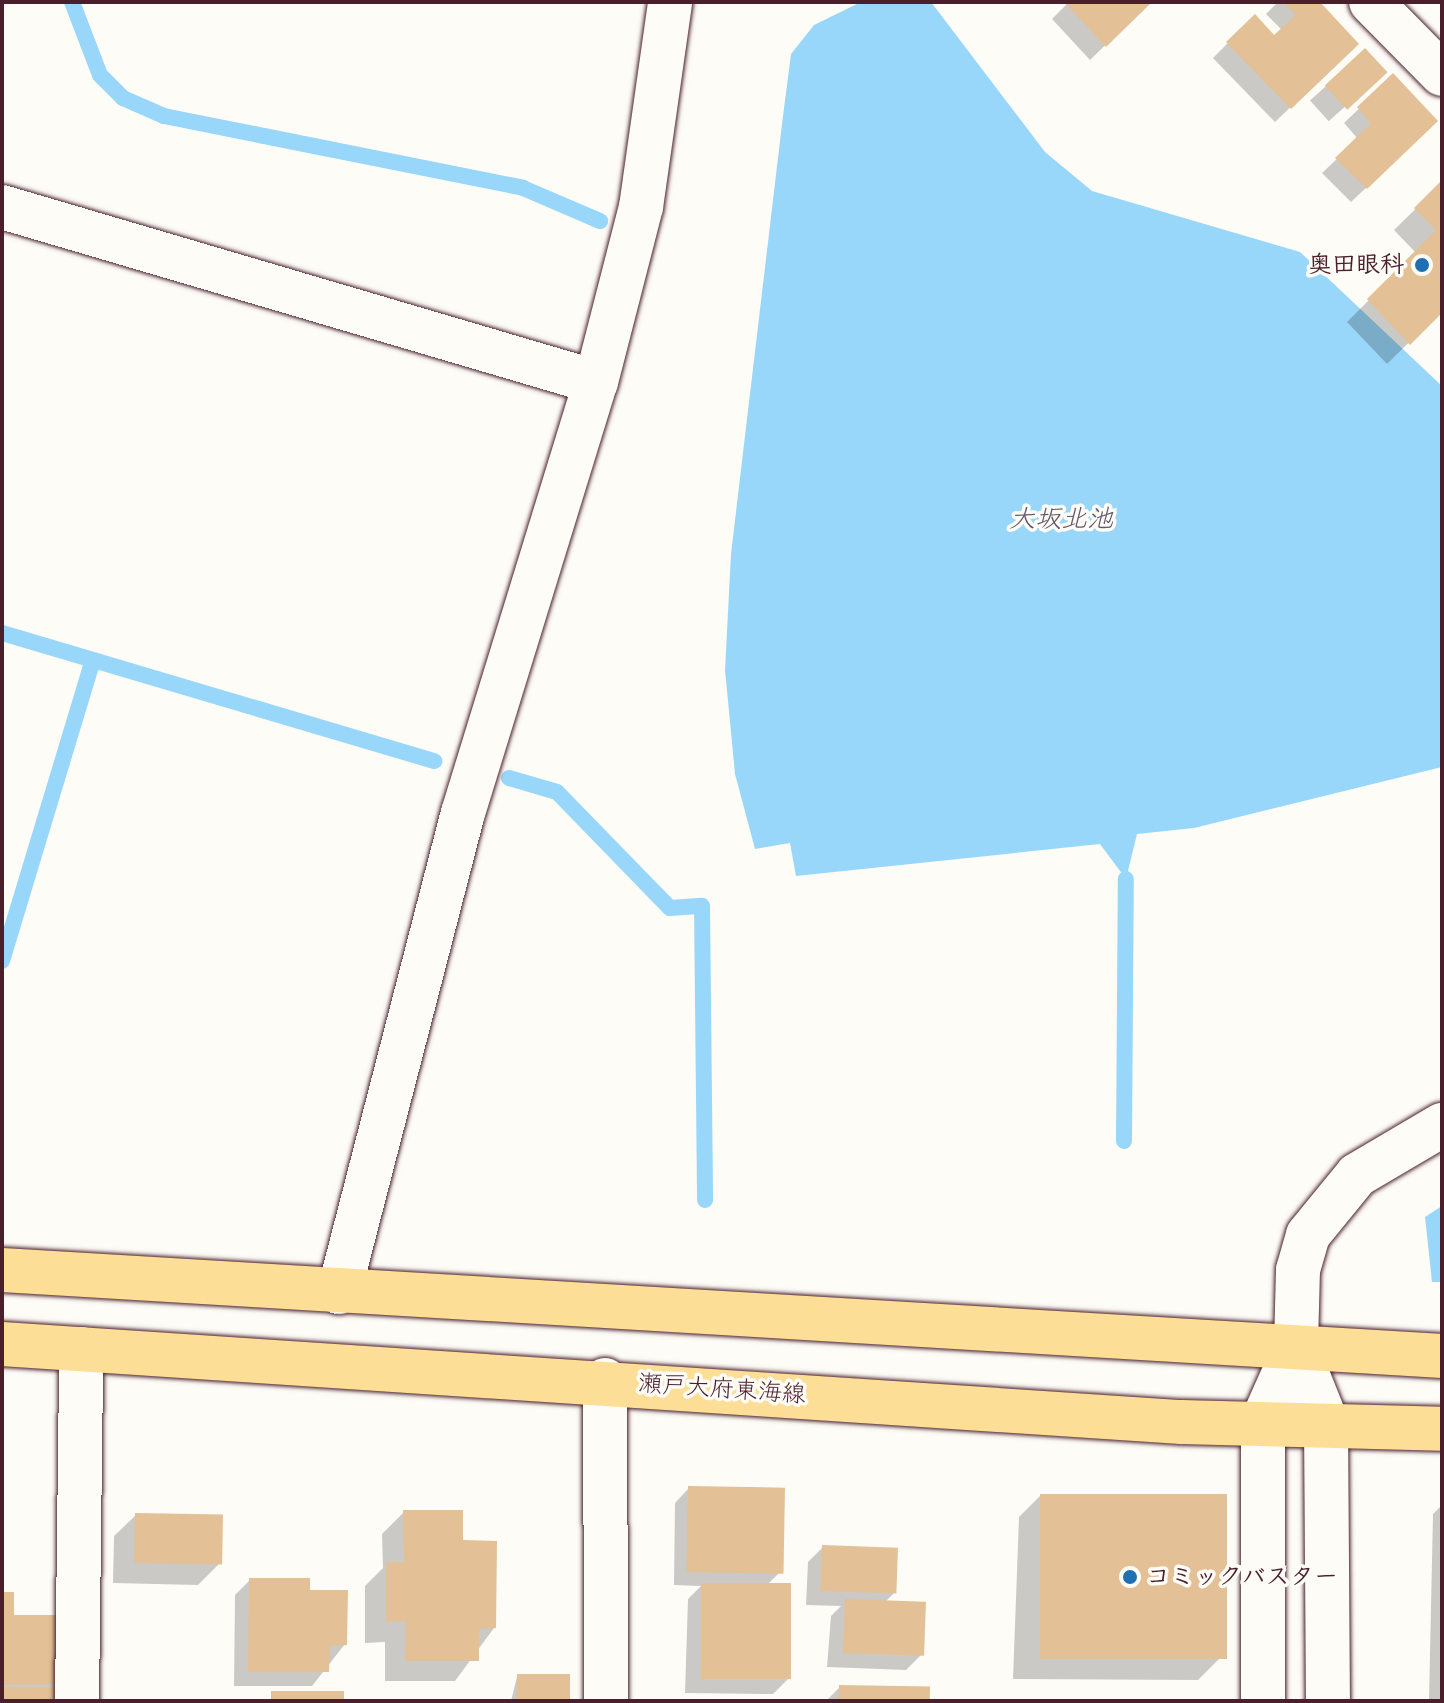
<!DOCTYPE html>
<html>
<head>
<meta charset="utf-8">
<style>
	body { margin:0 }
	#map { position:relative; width:1444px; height:1703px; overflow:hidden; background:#fdfcf7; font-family:Sriracha,"Klee One",sans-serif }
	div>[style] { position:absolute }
	.water>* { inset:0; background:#99d7fa }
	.shadow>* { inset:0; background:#0003; transform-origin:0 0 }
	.stream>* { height:16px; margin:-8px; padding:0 8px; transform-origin:8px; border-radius:8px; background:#99d7fa }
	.building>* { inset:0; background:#e3c095; transform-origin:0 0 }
	.roads { filter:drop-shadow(0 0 2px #4a1f2b) drop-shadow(0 0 2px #4a1f2b) }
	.street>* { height:44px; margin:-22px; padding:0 22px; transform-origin:22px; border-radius:22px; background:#fdfcf7 }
	.secondary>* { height:44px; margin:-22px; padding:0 22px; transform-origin:22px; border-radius:22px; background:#fdfcf7 }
	.primary>* { height:44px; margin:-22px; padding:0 22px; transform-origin:22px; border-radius:22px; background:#fcde96 }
	.dots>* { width:22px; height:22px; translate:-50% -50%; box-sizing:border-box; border:4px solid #fdfcf7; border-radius:50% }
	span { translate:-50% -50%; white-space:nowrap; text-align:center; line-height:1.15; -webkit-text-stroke:7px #fdfcf7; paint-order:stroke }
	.poi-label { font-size:24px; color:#4a1f2b; font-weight:700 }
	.right { translate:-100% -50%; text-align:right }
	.left { translate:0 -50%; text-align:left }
	.street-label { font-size:24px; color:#4a1f2b }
	.water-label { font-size:26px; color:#625669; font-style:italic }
	.frame { position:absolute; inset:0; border:4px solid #4a1f2b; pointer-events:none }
</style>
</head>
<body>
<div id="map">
	<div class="water">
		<i style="clip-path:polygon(861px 2px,931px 2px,1045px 152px,1092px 191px,1300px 252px,1442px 386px,1442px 767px,1194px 828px,1137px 834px,1126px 879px,1100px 844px,796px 876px,790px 843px,755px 849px,735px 774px,725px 670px,731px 554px,782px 124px,791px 54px,814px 25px)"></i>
		<i style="clip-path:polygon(1442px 1206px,1442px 1282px,1432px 1282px,1425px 1217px)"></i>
	</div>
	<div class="shadow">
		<i style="clip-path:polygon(1069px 2px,1150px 2px,1090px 60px,1052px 19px)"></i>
		<i style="clip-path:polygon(1278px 2px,1317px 2px,1356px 44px,1275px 122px,1213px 58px,1254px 17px,1274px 37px,1282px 30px,1266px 14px)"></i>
		<i style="left:1365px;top:51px;width:28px;height:74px;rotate:48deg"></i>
		<i style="clip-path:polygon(1393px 76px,1421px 136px,1351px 202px,1322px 173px,1358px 139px,1344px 123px)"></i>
		<i style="clip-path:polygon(1442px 183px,1442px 310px,1387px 364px,1347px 322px,1416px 253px,1394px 230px)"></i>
		<i style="clip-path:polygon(689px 1488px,781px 1571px,767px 1585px,788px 1679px,773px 1694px,685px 1693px,688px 1599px,701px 1586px,674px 1585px,675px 1503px)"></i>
		<i style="clip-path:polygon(1040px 1496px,1220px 1658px,1198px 1680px,1013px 1679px,1019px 1517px)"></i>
		<i style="clip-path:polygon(1442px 1505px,1442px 1701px,1429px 1701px,1433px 1514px)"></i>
		<i style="clip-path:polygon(404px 1512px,461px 1542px,494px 1628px,455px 1681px,385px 1681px,385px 1642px,365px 1643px,365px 1586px,383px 1568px,382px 1534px)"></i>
		<i style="clip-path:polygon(136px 1515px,219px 1564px,198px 1585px,113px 1583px,114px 1536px)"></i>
		<i style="clip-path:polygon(823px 1547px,894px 1593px,884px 1603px,921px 1655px,906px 1670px,827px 1667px,831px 1616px,841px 1606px,806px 1605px,808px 1562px)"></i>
		<i style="clip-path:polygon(250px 1580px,308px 1592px,345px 1644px,312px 1686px,234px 1686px,235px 1595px)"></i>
		<i style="clip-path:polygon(2px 1594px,12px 1617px,63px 1617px,62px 1701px,2px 1701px)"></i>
		<i style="clip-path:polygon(517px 1677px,568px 1701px,511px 1701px)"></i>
		<i style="clip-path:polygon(840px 1687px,928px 1701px,826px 1701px)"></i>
	</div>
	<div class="stream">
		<i style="left:72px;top:2px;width:78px;rotate:69deg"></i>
		<i style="left:100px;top:75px;width:33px;rotate:45deg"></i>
		<i style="left:123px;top:98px;width:45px;rotate:23.7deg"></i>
		<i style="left:164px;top:116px;width:366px;rotate:11.3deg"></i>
		<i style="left:523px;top:188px;width:84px;rotate:23.2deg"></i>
		<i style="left:2px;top:633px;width:451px;rotate:16.5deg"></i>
		<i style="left:509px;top:778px;width:50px;rotate:16.3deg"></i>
		<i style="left:557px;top:792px;width:162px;rotate:45.8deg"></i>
		<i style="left:670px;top:908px;width:32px;rotate:-4deg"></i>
		<i style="left:702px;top:906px;width:294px;rotate:89.4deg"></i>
		<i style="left:2px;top:961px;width:314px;rotate:-73.2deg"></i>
		<i style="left:1124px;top:1141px;width:262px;rotate:-89.6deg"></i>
	</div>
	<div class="building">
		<i style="clip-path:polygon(1064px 2px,1152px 2px,1106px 47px)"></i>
		<i style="clip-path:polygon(1283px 2px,1320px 2px,1359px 44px,1291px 109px,1226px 42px,1255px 14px,1274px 35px,1296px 15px)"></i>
		<i style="left:1365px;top:48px;width:33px;height:55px;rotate:47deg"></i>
		<i style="clip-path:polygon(1393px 73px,1438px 121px,1367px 189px,1335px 158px,1371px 123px,1357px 107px)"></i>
		<i style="clip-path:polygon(1442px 180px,1442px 313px,1410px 345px,1367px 299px,1436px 230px,1414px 208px)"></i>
		<i style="left:688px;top:1486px;width:97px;height:86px;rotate:1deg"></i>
		<i style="left:1040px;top:1494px;width:187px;height:165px"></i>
		<i style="clip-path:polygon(403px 1510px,463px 1510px,463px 1540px,497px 1541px,496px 1628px,479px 1629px,479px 1661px,405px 1661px,406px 1621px,386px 1622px,386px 1562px,404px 1562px)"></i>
		<i style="left:135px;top:1513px;width:88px;height:50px;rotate:1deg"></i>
		<i style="left:822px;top:1545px;width:76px;height:46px;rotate:2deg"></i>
		<i style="clip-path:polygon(249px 1578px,310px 1578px,310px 1590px,348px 1590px,347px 1645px,330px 1646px,329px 1672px,248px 1672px)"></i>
		<i style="left:701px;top:1583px;width:90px;height:96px"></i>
		<i style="clip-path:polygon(2px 1592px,14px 1592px,14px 1615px,65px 1615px,64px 1684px,2px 1685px)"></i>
		<i style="left:845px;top:1599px;width:81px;height:54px;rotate:2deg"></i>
		<i style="left:570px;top:1674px;width:27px;height:53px;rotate:90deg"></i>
		<i style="left:839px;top:1685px;width:91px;height:16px;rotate:1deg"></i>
		<i style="left:2px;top:1687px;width:63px;height:14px"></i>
		<i style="left:271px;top:1691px;width:73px;height:10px"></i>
	</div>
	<div class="roads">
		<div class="street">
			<i style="left:2px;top:207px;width:619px;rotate:16.42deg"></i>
			<i style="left:339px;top:1292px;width:495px;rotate:-75.5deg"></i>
			<i style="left:463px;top:813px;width:451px;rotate:-72.9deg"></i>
			<i style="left:596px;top:382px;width:181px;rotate:-75.6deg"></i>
			<i style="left:641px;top:207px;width:207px;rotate:-81.9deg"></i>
			<i style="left:605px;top:1380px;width:321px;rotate:89.8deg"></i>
			<i style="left:77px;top:1701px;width:352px;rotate:-89.3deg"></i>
		</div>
		<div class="secondary">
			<i style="left:1371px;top:2px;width:101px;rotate:45.4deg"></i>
			<i style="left:1296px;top:1346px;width:81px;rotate:68.2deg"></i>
			<i style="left:1326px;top:1421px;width:280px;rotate:89.6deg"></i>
			<i style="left:1263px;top:1701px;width:281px;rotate:-90deg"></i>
			<i style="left:1263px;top:1420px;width:81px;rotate:-66deg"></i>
			<i style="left:1296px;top:1346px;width:76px;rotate:-88.5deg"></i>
			<i style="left:1298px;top:1270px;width:36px;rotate:-74deg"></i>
			<i style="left:1308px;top:1235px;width:77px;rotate:-50.8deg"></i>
			<i style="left:1357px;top:1175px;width:99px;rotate:-30.5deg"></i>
		</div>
		<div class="primary">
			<i style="left:2px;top:1270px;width:1443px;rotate:3.42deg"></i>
			<i style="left:2px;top:1344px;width:1182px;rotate:3.79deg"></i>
			<i style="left:1181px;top:1422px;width:261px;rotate:1.5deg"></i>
		</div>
	</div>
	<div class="dots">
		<i style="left:1422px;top:265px;background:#1f6fb2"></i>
		<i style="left:1130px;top:1577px;background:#1f6fb2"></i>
	</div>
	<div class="poi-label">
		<span class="right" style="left:1404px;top:265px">奥田眼科</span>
		<span class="left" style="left:1146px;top:1577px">コミックバスター</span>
	</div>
	<div class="street-label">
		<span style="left:722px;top:1389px;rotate:4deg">瀬戸大府東海線</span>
	</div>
	<div class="water-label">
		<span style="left:1061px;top:519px">大坂北池</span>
	</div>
	<div class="frame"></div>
</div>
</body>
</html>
